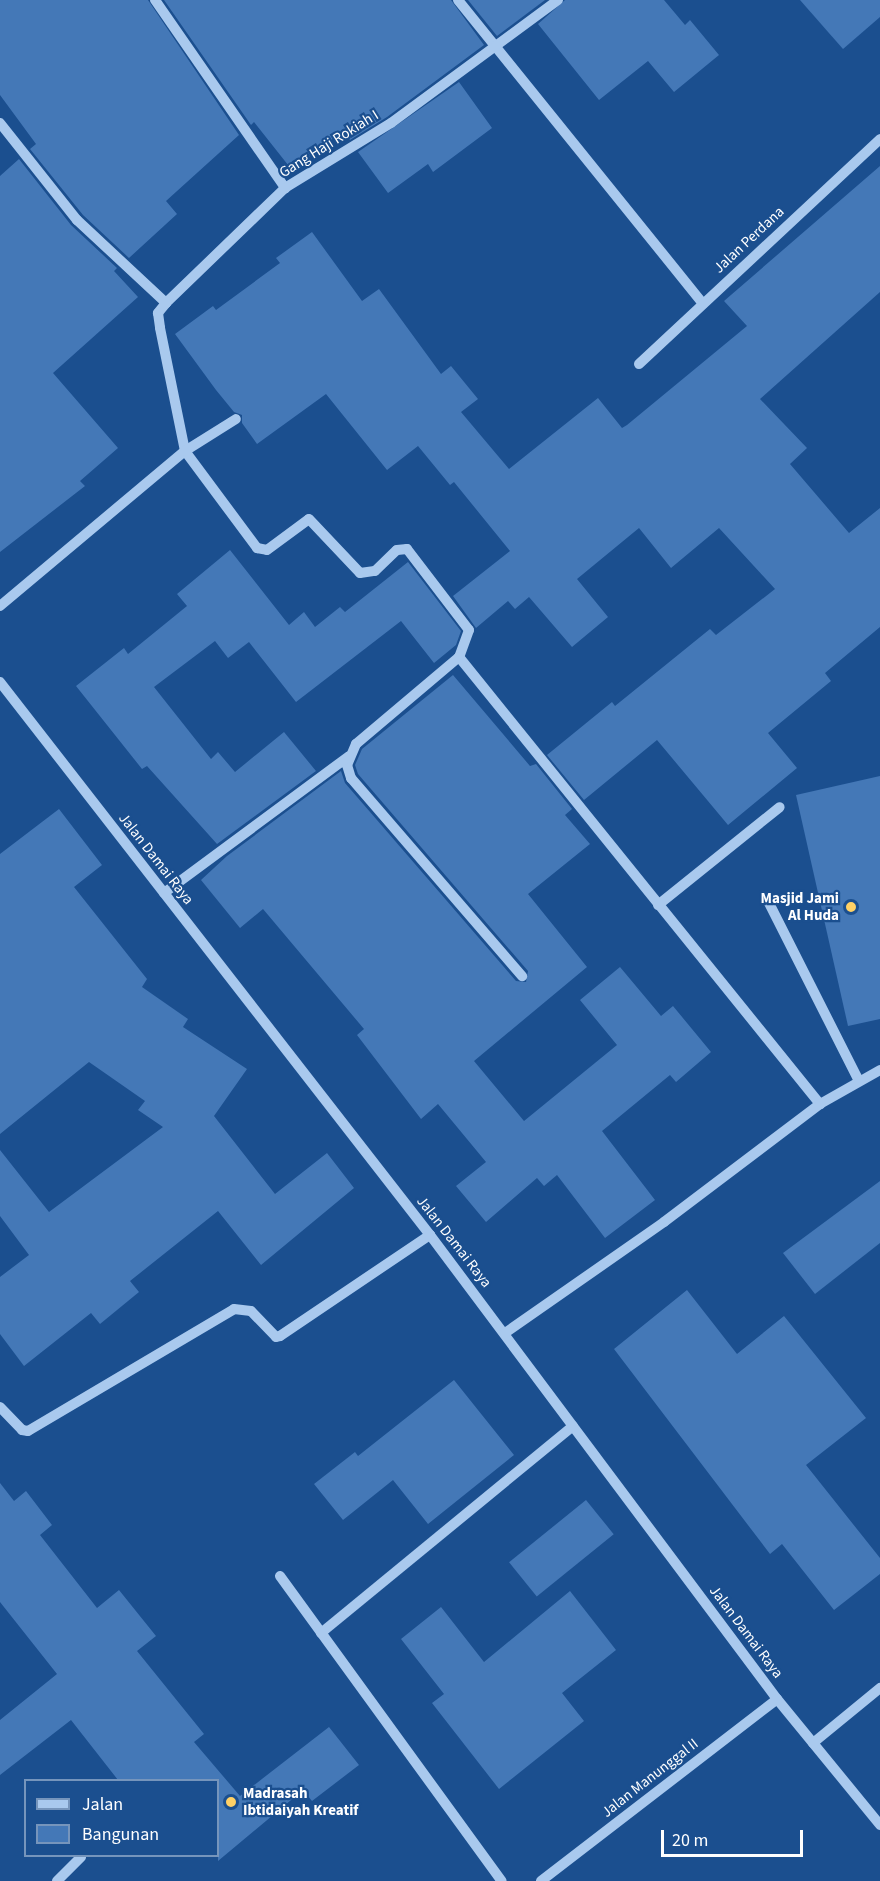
<!DOCTYPE html>
<html>
<head>
<meta charset="utf-8">
<style>
	body { margin:0 }
	#map { position:relative; width:880px; height:1881px; overflow:hidden; background:#1b4f8f; font-family:"Source Sans 3",sans-serif }
	div>[style] { position:absolute }
	.building>* { inset:0; background:#4478b7; transform-origin:0 0 }
	.minor>* { height:10px; margin:-5px; padding:0 5px; transform-origin:5px; border-radius:5px; background:#a9c9ee }
	.dots>* { width:16px; height:16px; translate:-50% -50%; box-sizing:border-box; border:3px solid #1b4f8f; border-radius:50% }
	span { translate:-50% -50%; white-space:nowrap; text-align:center; line-height:1.15; -webkit-text-stroke:4.5px #1b4f8f; paint-order:stroke }
	.street-label { font-size:15px; color:#fff }
	.poi-label { font-size:15px; color:#fff; font-weight:700 }
	.right { translate:-100% -50%; text-align:right }
	.left { translate:0 -50%; text-align:left }
	.legend { position:absolute; left:24px; top:1779px; width:195px; height:78px; box-sizing:border-box; background:#1b4f8f; border:2px solid #7695bc; margin:0; padding:8px 10px; list-style:none; font-size:18px; color:#fff }
	.legend li { display:flex; align-items:center; gap:12px; height:30px }
	.legend b { width:30px; border:2px solid #7695bc }
	.scale { position:absolute; left:661px; top:1830px; width:142px; height:27px; box-sizing:border-box; border:3px solid #fff; border-top:0; padding-left:8px; font-size:18px; line-height:21px; white-space:nowrap; color:#fff; -webkit-text-stroke:4px #1b4f8f; paint-order:stroke }
</style>
</head>
<body>
<div id="map">
	<div class="building">
		<i style="clip-path:polygon(0 0,148px 0,239px 135px,166px 201px,177px 214px,129px 258px,83px 215px,30px 149px,36px 144px,0 95px)"></i>
		<i style="clip-path:polygon(164px 0,451px 0,484px 45px,387px 117px,350px 140px,343px 131px,292px 170px,254px 122px,251px 125px)"></i>
		<i style="clip-path:polygon(468px 0,545px 0,497px 36px)"></i>
		<i style="clip-path:polygon(565px 0,664px 0,685px 25px,690px 20px,719px 55px,674px 92px,648px 61px,599px 100px,538px 24px)"></i>
		<i style="clip-path:polygon(800px 0,880px 0,880px 17px,843px 49px)"></i>
		<i style="clip-path:polygon(459px 82px,492px 128px,433px 172px,428px 164px,388px 193px,358px 152px)"></i>
		<i style="clip-path:polygon(19px 159px,71px 225px,117px 268px,114px 271px,138px 297px,53px 373px,118px 448px,80px 481px,85px 486px,0 552px,0 176px)"></i>
		<i style="clip-path:polygon(880px 166px,880px 292px,760px 399px,807px 448px,790px 464px,849px 533px,880px 508px,880px 627px,825px 673px,831px 681px,768px 733px,797px 768px,728px 825px,657px 740px,584px 800px,547px 755px,612px 702px,615px 706px,710px 629px,716px 635px,775px 589px,719px 528px,671px 568px,639px 528px,577px 579px,608px 617px,572px 647px,529px 597px,515px 609px,508px 601px,476px 628px,453px 596px,510px 551px,454px 482px,450px 485px,418px 446px,387px 470px,326px 394px,257px 444px,242px 423px,242px 415px,234px 412px,216px 390px,175px 334px,213px 306px,216px 310px,280px 263px,276px 258px,312px 232px,362px 301px,379px 289px,441px 374px,451px 366px,478px 399px,461px 412px,509px 469px,598px 398px,622px 428px,627px 425px,747px 326px,724px 301px)"></i>
		<i style="clip-path:polygon(230px 550px,289px 625px,304px 612px,315px 627px,340px 607px,345px 612px,408px 562px,461px 631px,456px 645px,434px 663px,401px 621px,296px 702px,249px 642px,228px 658px,215px 641px,154px 687px,211px 759px,218px 752px,235px 772px,284px 732px,316px 771px,217px 844px,147px 766px,142px 769px,76px 686px,124px 648px,128px 654px,187px 606px,177px 594px)"></i>
		<i style="clip-path:polygon(453px 675px,530px 766px,536px 764px,572px 809px,565px 815px,590px 844px,528px 894px,587px 967px,474px 1061px,524px 1121px,617px 1045px,580px 1000px,620px 967px,661px 1016px,673px 1006px,711px 1052px,676px 1082px,670px 1075px,602px 1131px,655px 1200px,605px 1238px,557px 1175px,544px 1186px,537px 1178px,486px 1222px,456px 1186px,486px 1162px,438px 1104px,421px 1119px,357px 1035px,364px 1029px,263px 909px,240px 928px,201px 880px,227px 856px,341px 771px,345px 783px,516px 981px,526px 982px,528px 971px,358px 774px,355px 765px,362px 749px)"></i>
		<i style="clip-path:polygon(880px 776px,880px 1019px,848px 1026px,796px 795px)"></i>
		<i style="clip-path:polygon(59px 809px,102px 865px,74px 887px,147px 979px,142px 987px,188px 1019px,183px 1027px,247px 1069px,214px 1116px,275px 1194px,327px 1153px,354px 1188px,261px 1265px,218px 1211px,130px 1281px,139px 1292px,100px 1324px,91px 1313px,24px 1366px,0 1334px,0 1277px,29px 1255px,0 1216px,0 1150px,49px 1212px,163px 1127px,138px 1110px,145px 1101px,89px 1062px,0 1134px,0 854px)"></i>
		<i style="clip-path:polygon(880px 1181px,880px 1243px,815px 1294px,783px 1253px)"></i>
		<i style="clip-path:polygon(687px 1290px,737px 1354px,784px 1316px,866px 1418px,806px 1465px,880px 1558px,880px 1574px,834px 1610px,782px 1544px,770px 1554px,614px 1349px)"></i>
		<i style="clip-path:polygon(454px 1380px,514px 1455px,428px 1524px,393px 1480px,343px 1520px,314px 1484px,355px 1452px,358px 1456px)"></i>
		<i style="clip-path:polygon(0 1483px,14px 1501px,26px 1491px,52px 1525px,40px 1535px,97px 1608px,119px 1590px,156px 1636px,137px 1651px,204px 1734px,194px 1742px,240px 1796px,329px 1727px,359px 1765px,312px 1801px,303px 1790px,218px 1861px,218px 1780px,118px 1780px,71px 1720px,0 1775px,0 1720px,57px 1674px,0 1602px)"></i>
		<i style="left:586px;top:1500px;width:44px;height:99px;rotate:51deg"></i>
		<i style="clip-path:polygon(570px 1591px,616px 1650px,562px 1693px,584px 1721px,499px 1789px,432px 1703px,444px 1694px,401px 1639px,441px 1607px,484px 1662px)"></i>
	</div>
	<div class="minor">
		<i style="left:155px;top:0;width:229px;rotate:55.3deg"></i>
		<i style="left:458px;top:0;width:390px;rotate:51.1deg"></i>
		<i style="left:558px;top:0;width:207px;rotate:143.6deg"></i>
		<i style="left:391px;top:123px;width:124px;rotate:148.5deg"></i>
		<i style="left:285px;top:188px;width:165px;rotate:136deg"></i>
		<i style="left:166px;top:303px;width:13px;rotate:129deg"></i>
		<i style="left:158px;top:313px;width:15px;rotate:82deg"></i>
		<i style="left:160px;top:328px;width:126px;rotate:78.5deg"></i>
		<i style="left:185px;top:451px;width:121px;rotate:53.4deg"></i>
		<i style="left:257px;top:548px;width:10px;rotate:11deg"></i>
		<i style="left:267px;top:550px;width:52px;rotate:-36.4deg"></i>
		<i style="left:309px;top:519px;width:74px;rotate:46.6deg"></i>
		<i style="left:360px;top:573px;width:15px;rotate:-8deg"></i>
		<i style="left:375px;top:571px;width:30px;rotate:-44deg"></i>
		<i style="left:397px;top:550px;width:10px;rotate:-6deg"></i>
		<i style="left:407px;top:549px;width:102px;rotate:52.6deg"></i>
		<i style="left:469px;top:630px;width:29px;rotate:110deg"></i>
		<i style="left:459px;top:657px;width:575px;rotate:51.08deg"></i>
		<i style="left:0;top:123px;width:124px;rotate:51.6deg"></i>
		<i style="left:77px;top:220px;width:122px;rotate:43deg"></i>
		<i style="left:639px;top:364px;width:330px;rotate:-43deg"></i>
		<i style="left:0;top:606px;width:241px;rotate:-40deg"></i>
		<i style="left:185px;top:451px;width:60px;rotate:-32.1deg"></i>
		<i style="left:459px;top:657px;width:135px;rotate:139.8deg"></i>
		<i style="left:356px;top:744px;width:23px;rotate:113deg"></i>
		<i style="left:347px;top:765px;width:14px;rotate:73deg"></i>
		<i style="left:351px;top:778px;width:262px;rotate:49.2deg"></i>
		<i style="left:0;top:682px;width:701px;rotate:52.13deg"></i>
		<i style="left:430px;top:1235px;width:579px;rotate:53.21deg"></i>
		<i style="left:777px;top:1699px;width:163px;rotate:50.7deg"></i>
		<i style="left:164px;top:893px;width:230px;rotate:-36.5deg"></i>
		<i style="left:769px;top:903px;width:197px;rotate:63.2deg"></i>
		<i style="left:658px;top:905px;width:156px;rotate:-38.8deg"></i>
		<i style="left:505px;top:1333px;width:194px;rotate:-34.9deg"></i>
		<i style="left:664px;top:1222px;width:196px;rotate:-37.1deg"></i>
		<i style="left:820px;top:1104px;width:69px;rotate:-29.5deg"></i>
		<i style="left:0;top:1407px;width:32px;rotate:46deg"></i>
		<i style="left:22px;top:1430px;width:6px;rotate:9deg"></i>
		<i style="left:28px;top:1431px;width:239px;rotate:-30.6deg"></i>
		<i style="left:234px;top:1309px;width:17px;rotate:7deg"></i>
		<i style="left:251px;top:1311px;width:36px;rotate:46deg"></i>
		<i style="left:276px;top:1337px;width:4px;rotate:-14deg"></i>
		<i style="left:280px;top:1336px;width:181px;rotate:-34deg"></i>
		<i style="left:280px;top:1576px;width:377px;rotate:54deg"></i>
		<i style="left:321px;top:1633px;width:326px;rotate:-39.4deg"></i>
		<i style="left:813px;top:1743px;width:87px;rotate:-39.4deg"></i>
		<i style="left:57px;top:1881px;width:34px;rotate:-45deg"></i>
		<i style="left:541px;top:1881px;width:298px;rotate:-37.6deg"></i>
	</div>
	<div class="dots">
		<i style="left:851px;top:907px;background:#ffd166"></i>
		<i style="left:231px;top:1802px;background:#ffd166"></i>
	</div>
	<div class="street-label">
		<span style="left:329px;top:144px;rotate:-32deg">Gang Haji Rokiah I</span>
		<span style="left:749px;top:240px;rotate:-43deg">Jalan Perdana</span>
		<span style="left:156px;top:859px;rotate:52deg">Jalan Damai Raya</span>
		<span style="left:454px;top:1242px;rotate:52deg">Jalan Damai Raya</span>
		<span style="left:746px;top:1632px;rotate:53deg">Jalan Damai Raya</span>
		<span style="left:650px;top:1778px;rotate:-38deg">Jalan Manunggal II</span>
	</div>
	<div class="poi-label">
		<span class="right" style="left:839px;top:907px">Masjid Jami<br>Al Huda</span>
		<span class="left" style="left:243px;top:1802px">Madrasah<br>Ibtidaiyah Kreatif</span>
	</div>
	<ul class="legend">
	<li><b style="height:8px;background:#a9c9ee"></b>Jalan</li>
	<li><b style="height:16px;background:#4478b7"></b>Bangunan</li>
	</ul>
	<div class="scale">20 m</div>
</div>
</body>
</html>
